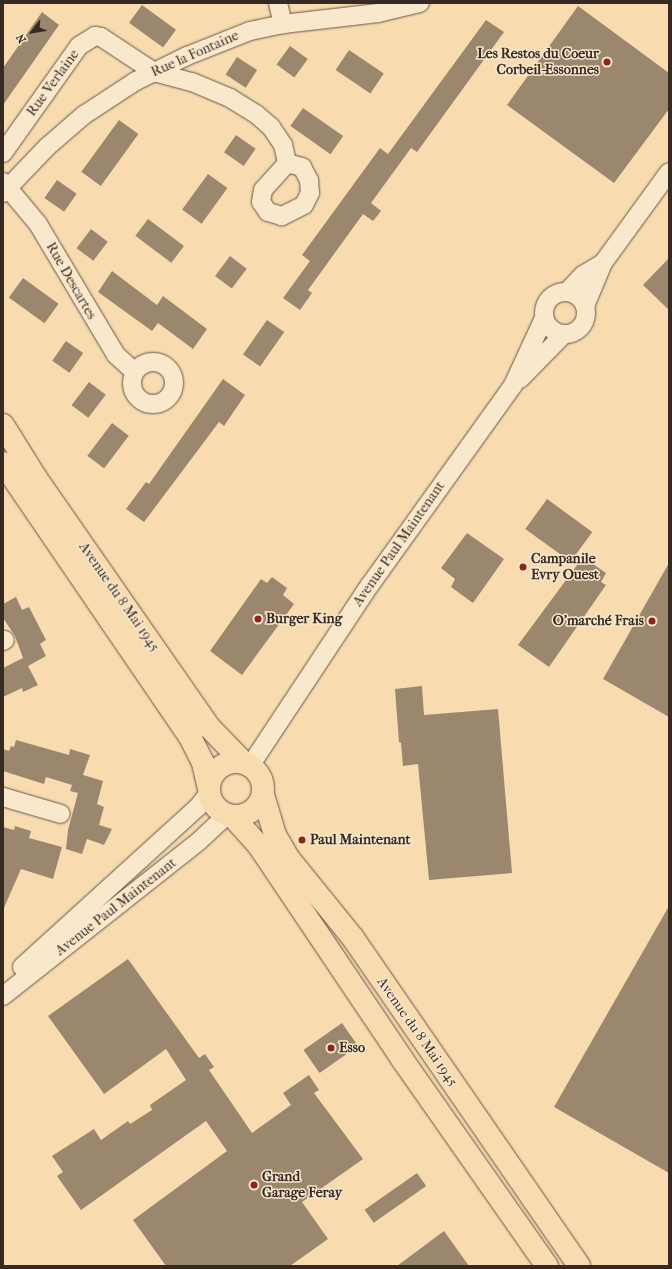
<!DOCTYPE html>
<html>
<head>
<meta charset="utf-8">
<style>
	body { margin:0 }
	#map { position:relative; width:672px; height:1269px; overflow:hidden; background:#f8dcb0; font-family:"IM FELL French Canon",serif }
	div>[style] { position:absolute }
	.building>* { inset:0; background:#9b876d; transform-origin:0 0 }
	.roads { filter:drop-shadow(0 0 1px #675647) drop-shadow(0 0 1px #675647) }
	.minor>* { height:18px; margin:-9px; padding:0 9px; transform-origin:9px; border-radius:9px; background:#fae8cc }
	.minor>.ring { margin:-9px; padding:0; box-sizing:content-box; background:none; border:18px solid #fae8cc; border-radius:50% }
	.major>* { height:22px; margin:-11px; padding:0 11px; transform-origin:11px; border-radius:11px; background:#f8dcb0 }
	.major>.ring { margin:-11px; padding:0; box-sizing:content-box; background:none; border:22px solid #f8dcb0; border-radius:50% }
	.dots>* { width:11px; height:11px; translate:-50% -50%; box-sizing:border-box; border:2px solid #fae8cc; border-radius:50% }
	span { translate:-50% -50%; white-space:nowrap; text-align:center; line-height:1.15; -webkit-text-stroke:3px #fae8cc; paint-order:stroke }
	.street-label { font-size:14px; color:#372a24 }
	.poi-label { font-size:14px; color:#372a24; font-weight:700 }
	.right { translate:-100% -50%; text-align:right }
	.left { translate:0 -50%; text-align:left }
	.frame { position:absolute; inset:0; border:4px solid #372a24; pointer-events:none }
	.north { position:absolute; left:12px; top:12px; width:40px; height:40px; -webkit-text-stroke:3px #fae8cc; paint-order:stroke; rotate:239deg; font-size:11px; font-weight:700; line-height:16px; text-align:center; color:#372a24 }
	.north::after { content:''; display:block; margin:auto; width:14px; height:18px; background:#372a24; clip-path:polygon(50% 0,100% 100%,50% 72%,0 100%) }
</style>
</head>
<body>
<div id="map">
	<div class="building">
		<i style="left:142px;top:5px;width:42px;height:22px;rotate:36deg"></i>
		<i style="clip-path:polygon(578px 6px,669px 73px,669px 109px,614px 183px,507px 105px)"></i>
		<i style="clip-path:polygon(42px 12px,59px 25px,3px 105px,3px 68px)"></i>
		<i style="clip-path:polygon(486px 20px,504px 32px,417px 152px,411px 148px,371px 203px,381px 211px,373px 221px,363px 214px,308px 290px,312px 293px,300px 310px,283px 298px,310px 261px,302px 255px,380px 148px,388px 154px)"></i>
		<i style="left:290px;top:46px;width:22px;height:23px;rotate:36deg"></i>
		<i style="left:349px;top:50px;width:42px;height:24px;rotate:34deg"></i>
		<i style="left:237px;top:57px;width:24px;height:21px;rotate:33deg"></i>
		<i style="left:303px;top:108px;width:49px;height:22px;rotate:35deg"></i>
		<i style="left:119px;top:120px;width:24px;height:64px;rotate:36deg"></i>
		<i style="left:236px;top:135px;width:24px;height:21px;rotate:35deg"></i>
		<i style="left:208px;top:174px;width:24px;height:44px;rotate:36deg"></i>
		<i style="left:57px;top:180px;width:24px;height:22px;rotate:35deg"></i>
		<i style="left:148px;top:219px;width:45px;height:21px;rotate:37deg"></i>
		<i style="left:91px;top:229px;width:21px;height:24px;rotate:37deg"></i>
		<i style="left:230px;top:256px;width:21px;height:25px;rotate:37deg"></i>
		<i style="clip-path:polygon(669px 258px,669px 310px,643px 285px)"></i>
		<i style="clip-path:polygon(112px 271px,157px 305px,163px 296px,207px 329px,193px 349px,158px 323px,152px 331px,98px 292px)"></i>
		<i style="left:23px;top:278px;width:44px;height:24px;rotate:36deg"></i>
		<i style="left:267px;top:320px;width:21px;height:42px;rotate:35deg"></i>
		<i style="left:66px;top:341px;width:21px;height:24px;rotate:35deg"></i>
		<i style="clip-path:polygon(223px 379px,245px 395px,224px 426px,219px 422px,144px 522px,126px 509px,146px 482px,149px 484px)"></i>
		<i style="left:89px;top:382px;width:21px;height:29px;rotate:37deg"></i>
		<i style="left:112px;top:423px;width:21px;height:41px;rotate:37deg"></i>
		<i style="left:547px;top:499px;width:56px;height:37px;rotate:36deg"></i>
		<i style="clip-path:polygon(467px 533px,504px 559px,473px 603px,451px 587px,455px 579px,441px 568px)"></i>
		<i style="clip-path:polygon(583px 557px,606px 573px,601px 582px,606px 585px,549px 667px,518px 645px)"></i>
		<i style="clip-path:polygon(669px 563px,669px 717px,603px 679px)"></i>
		<i style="clip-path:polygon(272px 577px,287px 588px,283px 595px,294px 604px,242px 675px,210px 651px,261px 579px,267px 583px)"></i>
		<i style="clip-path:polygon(16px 597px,22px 610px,29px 607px,46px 640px,40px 644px,46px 656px,28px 666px,38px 685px,23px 692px,22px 688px,3px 697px,3px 668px,23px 658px,15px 636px,3px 618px,3px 604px)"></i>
		<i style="clip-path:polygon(422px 686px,424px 715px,498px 709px,512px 873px,429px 880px,418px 764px,403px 766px,401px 743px,399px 742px,395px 689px)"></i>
		<i style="clip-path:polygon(16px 740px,69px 755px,70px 749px,90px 755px,83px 775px,103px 781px,97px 804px,104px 807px,99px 825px,112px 829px,104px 845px,87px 839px,82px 854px,66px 849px,68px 830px,78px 793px,70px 791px,72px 785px,46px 777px,44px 784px,3px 771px,3px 749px,9px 751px,11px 746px,14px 747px)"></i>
		<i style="clip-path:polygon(15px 826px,31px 831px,29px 838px,62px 847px,53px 879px,21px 869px,3px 910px,3px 827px,14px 830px)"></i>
		<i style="clip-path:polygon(669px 906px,669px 1173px,554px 1107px)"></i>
		<i style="clip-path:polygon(128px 959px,199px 1058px,205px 1054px,214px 1067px,209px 1070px,252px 1133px,291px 1105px,283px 1093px,309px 1075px,319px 1090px,314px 1093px,363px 1159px,302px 1202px,328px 1239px,290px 1266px,166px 1266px,133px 1220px,227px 1151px,206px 1121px,81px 1210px,57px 1176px,63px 1172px,52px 1156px,94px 1129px,101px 1140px,128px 1121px,130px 1124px,152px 1110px,150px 1105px,186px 1080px,166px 1049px,104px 1094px,48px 1016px)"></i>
		<i style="left:342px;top:1023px;width:28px;height:47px;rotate:55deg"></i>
		<i style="left:417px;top:1173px;width:16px;height:64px;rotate:55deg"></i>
		<i style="clip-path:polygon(444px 1231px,469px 1266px,397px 1266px)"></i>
	</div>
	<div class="roads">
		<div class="minor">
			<i style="left:278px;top:3px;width:22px;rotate:77deg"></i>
			<i style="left:3px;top:153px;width:131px;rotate:-54.6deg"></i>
			<i style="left:79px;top:46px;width:19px;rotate:-32deg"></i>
			<i style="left:95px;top:36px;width:6px;rotate:9deg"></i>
			<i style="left:101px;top:37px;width:64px;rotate:33.4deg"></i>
			<i style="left:154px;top:72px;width:39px;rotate:15deg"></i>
			<i style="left:192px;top:82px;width:41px;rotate:22.8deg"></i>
			<i style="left:230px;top:98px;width:31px;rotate:32deg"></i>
			<i style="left:256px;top:114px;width:20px;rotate:41deg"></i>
			<i style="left:271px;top:127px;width:22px;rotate:56deg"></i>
			<i style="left:283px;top:145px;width:18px;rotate:77deg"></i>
			<i style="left:287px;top:163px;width:16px;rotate:15deg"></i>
			<i style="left:302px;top:167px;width:15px;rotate:62deg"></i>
			<i style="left:309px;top:180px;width:13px;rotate:86deg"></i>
			<i style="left:310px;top:193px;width:13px;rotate:117deg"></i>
			<i style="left:304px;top:205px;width:25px;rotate:153deg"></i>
			<i style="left:282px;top:216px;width:15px;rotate:-164deg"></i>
			<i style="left:268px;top:212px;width:12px;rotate:-125deg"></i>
			<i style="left:261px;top:202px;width:12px;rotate:-81deg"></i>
			<i style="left:263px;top:190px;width:36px;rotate:-48deg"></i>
			<i style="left:3px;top:182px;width:55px;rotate:50.2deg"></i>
			<i style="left:38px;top:224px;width:152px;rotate:59.2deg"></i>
			<i style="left:116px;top:355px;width:25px;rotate:42deg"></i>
			<i style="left:3px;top:193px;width:64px;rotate:-46.3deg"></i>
			<i style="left:47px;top:147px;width:49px;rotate:-40.9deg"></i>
			<i style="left:84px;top:115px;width:62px;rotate:-33.2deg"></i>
			<i style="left:136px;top:81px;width:57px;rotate:-26.1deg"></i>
			<i style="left:187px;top:56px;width:68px;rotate:-21.6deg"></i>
			<i style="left:250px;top:31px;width:34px;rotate:-12deg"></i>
			<i style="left:283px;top:24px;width:96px;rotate:-6.6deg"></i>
			<i style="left:378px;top:13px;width:43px;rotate:-13.4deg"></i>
			<i style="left:567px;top:292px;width:23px;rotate:-47deg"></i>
			<i style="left:583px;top:275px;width:23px;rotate:-31deg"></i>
			<i class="ring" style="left:544px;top:292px;width:24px;height:24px"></i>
			<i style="left:585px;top:306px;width:47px;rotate:-67.3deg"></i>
			<i style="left:603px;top:263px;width:112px;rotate:-54deg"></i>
			<i class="ring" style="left:132px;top:362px;width:24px;height:24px"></i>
			<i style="left:520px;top:379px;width:63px;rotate:-45.6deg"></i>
			<i style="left:3px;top:641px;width:2px;rotate:-27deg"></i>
			<i style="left:250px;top:766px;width:217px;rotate:-56.5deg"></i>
			<i style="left:370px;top:585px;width:246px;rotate:-54.4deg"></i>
			<i style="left:513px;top:385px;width:74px;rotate:-65.2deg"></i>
			<i style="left:3px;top:797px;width:60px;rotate:16.3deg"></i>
			<i style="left:22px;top:967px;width:238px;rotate:-42.3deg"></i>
			<i style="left:198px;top:807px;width:18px;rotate:-52deg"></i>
			<i style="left:3px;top:996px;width:250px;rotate:-38.3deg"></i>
			<i style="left:199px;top:841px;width:38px;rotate:-43deg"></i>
		</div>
		<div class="major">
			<i style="left:3px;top:425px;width:62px;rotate:58.1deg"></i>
			<i style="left:36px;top:478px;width:303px;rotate:55.2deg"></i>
			<i style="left:209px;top:727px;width:49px;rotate:45.8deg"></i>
			<i style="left:3px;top:463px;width:334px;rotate:55.7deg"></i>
			<i style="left:191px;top:739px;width:27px;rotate:63deg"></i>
			<i style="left:203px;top:763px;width:23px;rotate:77deg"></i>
			<i class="ring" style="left:209px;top:762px;width:32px;height:32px"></i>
			<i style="left:263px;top:795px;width:42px;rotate:73.3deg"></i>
			<i style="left:275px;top:835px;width:28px;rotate:60deg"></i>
			<i style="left:289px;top:859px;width:102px;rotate:51deg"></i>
			<i style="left:353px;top:938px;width:398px;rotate:55.4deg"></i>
			<i style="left:233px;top:817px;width:39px;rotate:48deg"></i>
			<i style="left:259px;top:846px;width:257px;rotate:56.1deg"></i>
			<i style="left:402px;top:1059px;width:253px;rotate:55deg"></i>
		</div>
	</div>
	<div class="dots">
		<i style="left:607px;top:62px;background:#8f2418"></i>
		<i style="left:523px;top:567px;background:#8f2418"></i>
		<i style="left:258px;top:619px;background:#8f2418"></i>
		<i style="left:652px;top:621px;background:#8f2418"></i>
		<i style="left:302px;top:840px;background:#8f2418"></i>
		<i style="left:331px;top:1048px;background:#8f2418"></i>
		<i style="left:254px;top:1185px;background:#8f2418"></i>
	</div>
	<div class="street-label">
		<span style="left:195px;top:54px;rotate:-24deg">Rue la Fontaine</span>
		<span style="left:53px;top:83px;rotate:-54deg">Rue Verlaine</span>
		<span style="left:71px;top:281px;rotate:60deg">Rue Descartes</span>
		<span style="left:399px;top:544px;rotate:-55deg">Avenue Paul Maintenant</span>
		<span style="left:119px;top:597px;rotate:55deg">Avenue du 8 Mai 1945</span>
		<span style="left:116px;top:907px;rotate:-38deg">Avenue Paul Maintenant</span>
		<span style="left:417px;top:1032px;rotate:55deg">Avenue du 8 Mai 1945</span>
	</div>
	<div class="poi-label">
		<span class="right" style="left:599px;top:62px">Les Restos du Coeur<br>Corbeil-Essonnes</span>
		<span class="left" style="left:531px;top:567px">Campanile<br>Evry Ouest</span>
		<span class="left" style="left:266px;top:619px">Burger King</span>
		<span class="right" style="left:644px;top:621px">O'marché Frais</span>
		<span class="left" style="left:310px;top:840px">Paul Maintenant</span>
		<span class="left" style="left:339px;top:1048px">Esso</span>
		<span class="left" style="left:262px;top:1185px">Grand<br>Garage Feray</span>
	</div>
	<div class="frame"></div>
	<div class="north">N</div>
</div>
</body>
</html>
